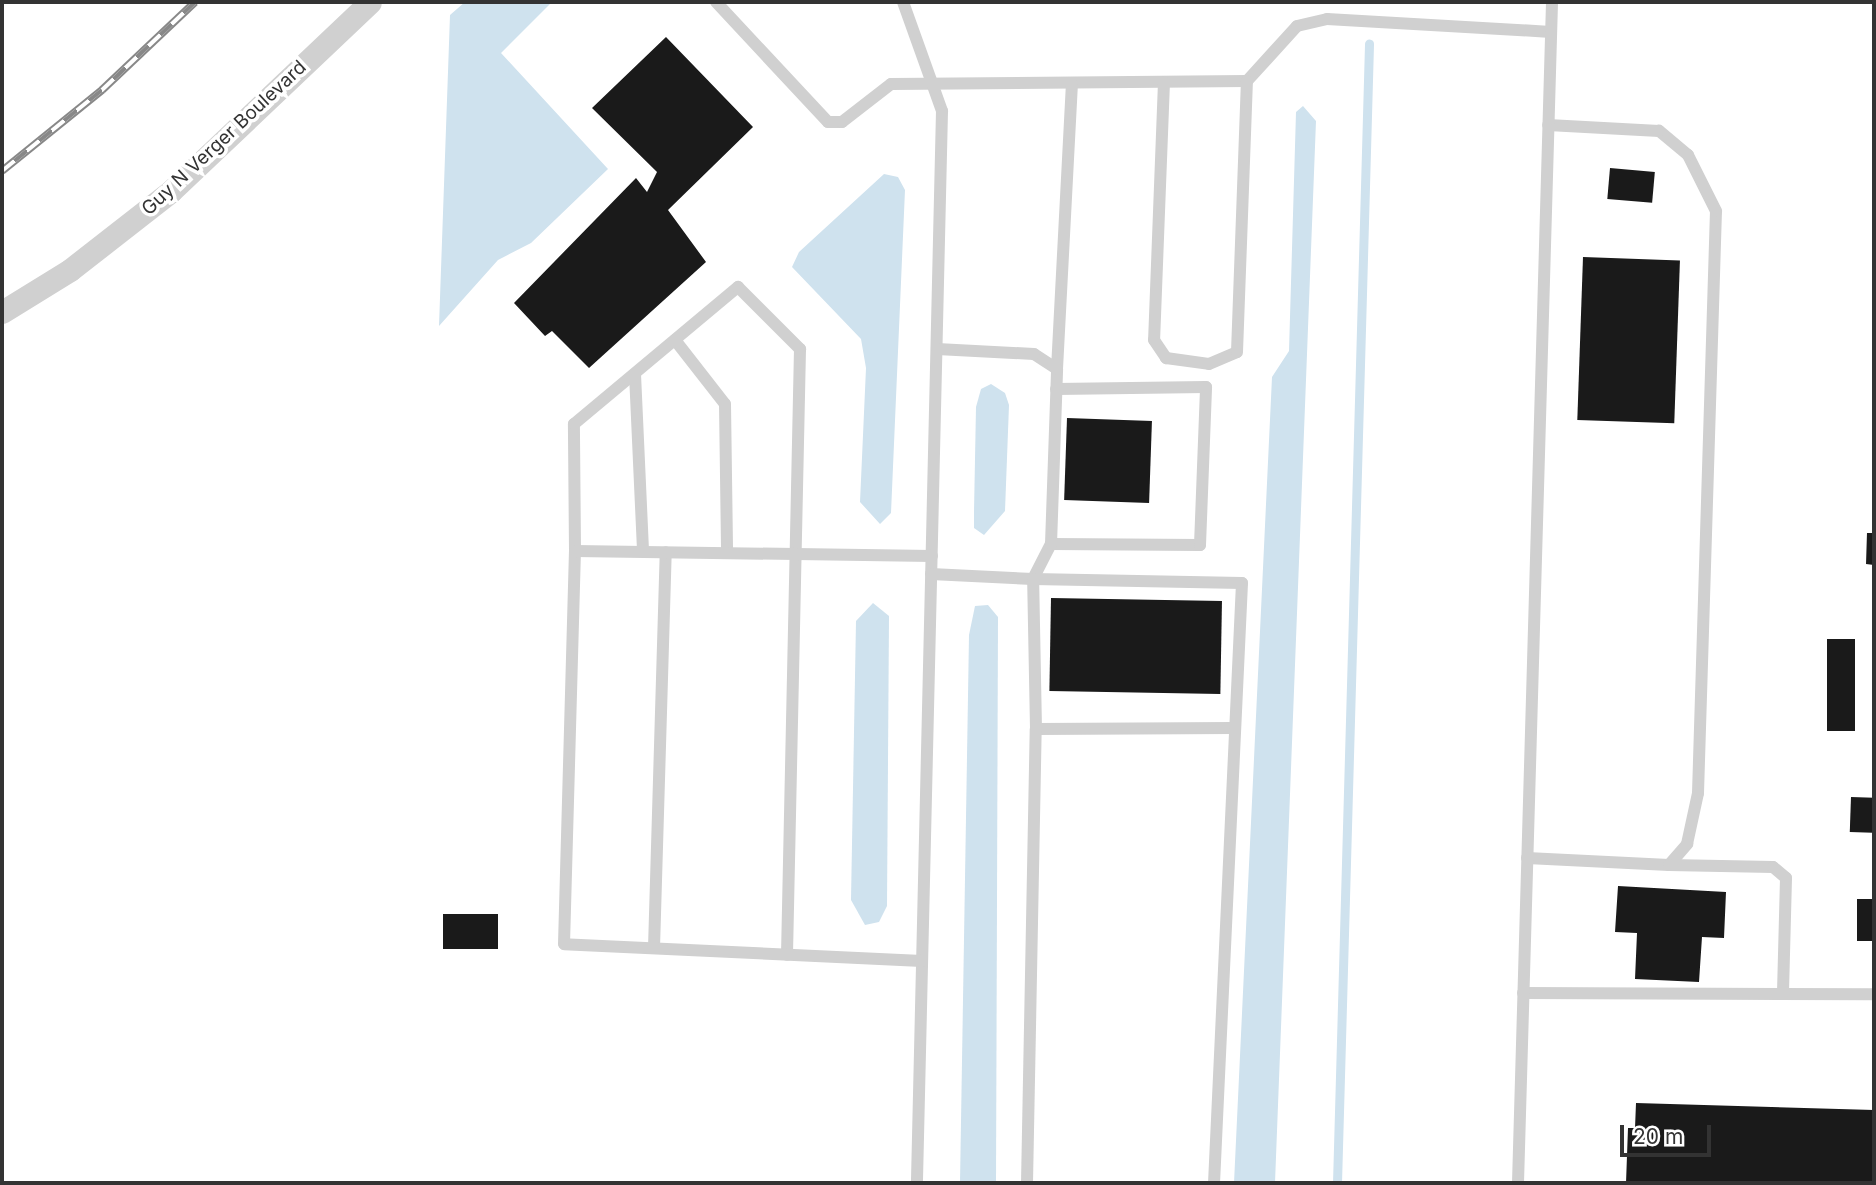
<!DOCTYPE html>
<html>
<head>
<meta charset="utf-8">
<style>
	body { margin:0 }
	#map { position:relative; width:1876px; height:1185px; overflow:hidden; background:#fff; font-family:Inter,sans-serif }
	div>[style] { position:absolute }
	.water>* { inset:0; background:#cfe2ee }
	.stream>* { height:9px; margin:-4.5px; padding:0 4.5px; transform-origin:4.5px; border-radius:4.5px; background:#cfe2ee }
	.building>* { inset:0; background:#1a1a1a; transform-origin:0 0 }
	.lane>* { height:12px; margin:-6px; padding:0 6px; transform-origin:6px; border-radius:6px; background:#d0d0d0 }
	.street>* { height:23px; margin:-11.5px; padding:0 11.5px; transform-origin:11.5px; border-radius:11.5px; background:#d0d0d0 }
	.rail>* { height:8px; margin-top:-4px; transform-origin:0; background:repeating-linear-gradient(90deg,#fff 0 16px,#888 0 32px); box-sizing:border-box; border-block:2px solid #888 }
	span { translate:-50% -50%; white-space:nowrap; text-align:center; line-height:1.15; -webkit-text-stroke:7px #fff; paint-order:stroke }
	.street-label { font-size:19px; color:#333 }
	.frame { position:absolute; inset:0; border:4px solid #333; pointer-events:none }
	.scale { position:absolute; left:1620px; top:1125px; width:91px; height:32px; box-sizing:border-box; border:4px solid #333; border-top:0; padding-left:9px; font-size:21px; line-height:24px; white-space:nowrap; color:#333; -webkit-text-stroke:5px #fff; paint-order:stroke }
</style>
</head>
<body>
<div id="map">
	<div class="water">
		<i style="clip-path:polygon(465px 2px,552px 2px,501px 53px,608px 169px,531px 243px,498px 260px,439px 326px,450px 15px)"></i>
		<i style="clip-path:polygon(1303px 106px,1316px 121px,1275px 1183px,1234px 1183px,1272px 377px,1289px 351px,1296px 112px)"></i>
		<i style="clip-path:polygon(884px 174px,898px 177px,905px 190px,891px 513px,880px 524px,860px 502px,866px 368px,861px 339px,792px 267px,799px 252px)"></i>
		<i style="clip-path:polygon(991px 384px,1005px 393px,1009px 405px,1005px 511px,984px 535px,974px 528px,974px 512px,976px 407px,981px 389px)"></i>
		<i style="clip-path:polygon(873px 603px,889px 616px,887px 906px,879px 922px,865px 925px,851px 900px,856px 621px)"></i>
		<i style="clip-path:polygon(988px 605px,998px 617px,996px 1183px,960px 1183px,969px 635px,975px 606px)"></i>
	</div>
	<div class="stream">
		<i style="left:1337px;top:1183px;width:1140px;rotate:-88.39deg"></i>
	</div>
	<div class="building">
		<i style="clip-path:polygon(666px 37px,753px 127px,668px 210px,706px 262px,589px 368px,552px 331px,545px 336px,514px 303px,636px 178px,647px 192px,657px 172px,592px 108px)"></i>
		<i style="left:1610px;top:168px;width:45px;height:31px;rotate:5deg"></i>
		<i style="left:1583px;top:257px;width:97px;height:163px;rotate:2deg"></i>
		<i style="left:1067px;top:418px;width:85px;height:82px;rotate:2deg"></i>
		<i style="clip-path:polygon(1867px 533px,1874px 533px,1874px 565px,1866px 564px)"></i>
		<i style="left:1051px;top:598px;width:171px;height:93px;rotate:1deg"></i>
		<i style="left:1827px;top:639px;width:28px;height:92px"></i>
		<i style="left:1851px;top:797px;width:23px;height:35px;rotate:2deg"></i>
		<i style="clip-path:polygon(1618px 886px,1726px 892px,1724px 938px,1702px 937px,1699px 982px,1635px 979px,1637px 933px,1615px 932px)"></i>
		<i style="left:1857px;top:899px;width:17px;height:42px"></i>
		<i style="left:498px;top:914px;width:35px;height:55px;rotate:90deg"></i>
		<i style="clip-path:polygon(1636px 1103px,1874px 1110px,1874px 1183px,1626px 1183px,1628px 1128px,1635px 1128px)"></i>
	</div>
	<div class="lane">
		<i style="left:716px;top:2px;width:164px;rotate:47deg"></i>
		<i style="left:828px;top:122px;width:14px"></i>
		<i style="left:842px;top:122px;width:62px;rotate:-37.8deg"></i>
		<i style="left:891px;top:84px;width:356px;rotate:-0.5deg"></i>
		<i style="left:1247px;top:81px;width:74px;rotate:-47.7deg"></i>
		<i style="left:1297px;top:26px;width:31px;rotate:-13deg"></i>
		<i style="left:1327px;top:19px;width:224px;rotate:3.3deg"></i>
		<i style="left:903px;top:2px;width:116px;rotate:70.3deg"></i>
		<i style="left:942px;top:111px;width:1072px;rotate:91.34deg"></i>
		<i style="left:1164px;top:82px;width:258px;rotate:92.2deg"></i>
		<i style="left:1154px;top:340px;width:22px;rotate:56deg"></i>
		<i style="left:1166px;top:358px;width:43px;rotate:7.9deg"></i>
		<i style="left:1209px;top:364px;width:30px;rotate:-23deg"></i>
		<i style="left:1237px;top:352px;width:271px;rotate:-87.9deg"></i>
		<i style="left:675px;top:340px;width:81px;rotate:52deg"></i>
		<i style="left:725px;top:404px;width:149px;rotate:89.2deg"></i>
		<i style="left:1057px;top:369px;width:286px;rotate:-87deg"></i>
		<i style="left:635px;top:374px;width:178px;rotate:87.4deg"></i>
		<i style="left:1051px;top:544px;width:149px;rotate:0.4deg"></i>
		<i style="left:1200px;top:545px;width:158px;rotate:-87.8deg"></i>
		<i style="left:1206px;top:387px;width:150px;rotate:179.2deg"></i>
		<i style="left:575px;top:551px;width:127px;rotate:-90.5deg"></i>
		<i style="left:574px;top:424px;width:214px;rotate:-39.9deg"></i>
		<i style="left:738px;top:287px;width:88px;rotate:45deg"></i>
		<i style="left:800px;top:349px;width:606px;rotate:91.23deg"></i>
		<i style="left:931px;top:574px;width:102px;rotate:2.8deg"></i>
		<i style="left:1033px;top:579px;width:39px;rotate:-63deg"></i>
		<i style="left:1051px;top:544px;width:175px;rotate:-88deg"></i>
		<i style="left:1057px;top:369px;width:27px;rotate:-147deg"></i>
		<i style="left:1034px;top:354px;width:97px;rotate:-177deg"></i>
		<i style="left:1036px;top:729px;width:197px;rotate:-0.3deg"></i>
		<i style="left:1527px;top:858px;width:142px;rotate:2.8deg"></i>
		<i style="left:1669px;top:865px;width:28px;rotate:-49deg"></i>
		<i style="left:1687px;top:844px;width:52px;rotate:-77.8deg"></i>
		<i style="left:1698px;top:793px;width:582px;rotate:-88.23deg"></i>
		<i style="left:1716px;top:211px;width:63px;rotate:-116.6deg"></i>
		<i style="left:1688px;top:155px;width:38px;rotate:-140deg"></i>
		<i style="left:1659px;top:131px;width:111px;rotate:-176.9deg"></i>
		<i style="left:1669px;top:865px;width:104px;rotate:1.1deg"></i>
		<i style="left:1773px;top:867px;width:17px;rotate:40deg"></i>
		<i style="left:1786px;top:878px;width:116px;rotate:91.5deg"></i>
		<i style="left:654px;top:948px;width:396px;rotate:-88.3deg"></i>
		<i style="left:922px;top:961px;width:358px;rotate:-177.3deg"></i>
		<i style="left:564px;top:944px;width:393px;rotate:-88.4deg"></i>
		<i style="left:575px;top:551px;width:357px;rotate:0.8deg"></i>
		<i style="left:1523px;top:993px;width:351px;rotate:0.2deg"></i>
		<i style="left:1027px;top:1183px;width:454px;rotate:-88.9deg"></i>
		<i style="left:1036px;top:729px;width:150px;rotate:-91.1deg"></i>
		<i style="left:1033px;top:579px;width:209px;rotate:1.1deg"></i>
		<i style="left:1242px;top:583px;width:601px;rotate:92.67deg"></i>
		<i style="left:1518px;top:1183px;width:1181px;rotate:-88.35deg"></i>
	</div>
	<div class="street">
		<i style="left:2px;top:312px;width:80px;rotate:-31.7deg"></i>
		<i style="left:70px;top:270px;width:128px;rotate:-38deg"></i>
		<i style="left:171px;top:191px;width:274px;rotate:-43.5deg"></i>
	</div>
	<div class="rail">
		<i style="left:2px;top:171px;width:129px;rotate:-39deg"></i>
		<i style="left:102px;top:90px;width:128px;rotate:-43.4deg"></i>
	</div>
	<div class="street-label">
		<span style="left:224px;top:138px;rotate:-43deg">Guy N Verger Boulevard</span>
	</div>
	<div class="frame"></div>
	<div class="scale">20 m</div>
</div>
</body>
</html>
